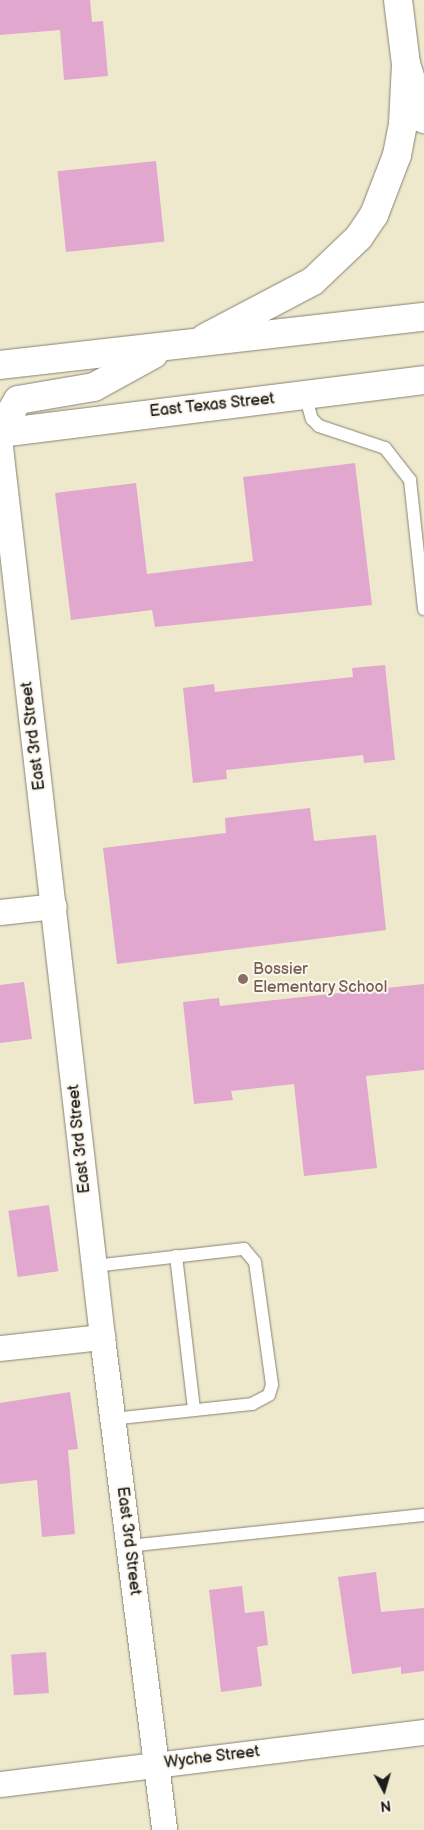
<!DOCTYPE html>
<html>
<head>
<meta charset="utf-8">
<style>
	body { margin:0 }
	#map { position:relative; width:424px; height:1830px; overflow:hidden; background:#eee8cc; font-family:"Balsamiq Sans",sans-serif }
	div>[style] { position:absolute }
	.building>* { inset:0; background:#e1a7cf; transform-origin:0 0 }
	.roads { filter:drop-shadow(0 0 1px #858274) drop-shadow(0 0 1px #858274) }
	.lane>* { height:12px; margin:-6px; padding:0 6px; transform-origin:6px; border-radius:6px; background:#fff }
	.street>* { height:25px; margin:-12.5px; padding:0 12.5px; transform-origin:12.5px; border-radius:12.5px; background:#fff }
	.primary>* { height:28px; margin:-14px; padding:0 14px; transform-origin:14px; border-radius:14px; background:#fff }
	.dots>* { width:14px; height:14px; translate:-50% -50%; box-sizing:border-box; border:2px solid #fbf7ec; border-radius:50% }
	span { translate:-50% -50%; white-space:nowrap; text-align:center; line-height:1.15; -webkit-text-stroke:4px #fbf7ec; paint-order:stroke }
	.street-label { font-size:16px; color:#1c1c1c }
	.education-label { font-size:16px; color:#785e54 }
	.left { translate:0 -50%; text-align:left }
	.north { position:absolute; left:359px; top:1765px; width:50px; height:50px; -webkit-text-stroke:4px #fbf7ec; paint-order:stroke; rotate:174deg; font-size:14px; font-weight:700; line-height:20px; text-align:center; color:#1c1c1c }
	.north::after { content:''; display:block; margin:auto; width:18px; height:22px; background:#1c1c1c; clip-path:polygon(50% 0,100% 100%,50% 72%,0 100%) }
</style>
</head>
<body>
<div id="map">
	<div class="building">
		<i style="clip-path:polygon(0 0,90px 0,92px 22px,103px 21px,108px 76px,64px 80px,60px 30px,0 35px)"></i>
		<i style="left:156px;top:161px;width:81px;height:99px;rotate:84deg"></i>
		<i style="clip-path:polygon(355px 463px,372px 605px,155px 627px,152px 610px,71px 620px,55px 493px,136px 483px,147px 574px,253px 561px,243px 477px)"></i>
		<i style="clip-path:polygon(385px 665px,395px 760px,364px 763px,363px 755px,226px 770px,227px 779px,193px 783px,183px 688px,214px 684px,215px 692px,353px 677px,352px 668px)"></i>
		<i style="clip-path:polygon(310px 808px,314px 841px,376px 835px,386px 930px,117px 964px,103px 848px,226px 833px,225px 818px)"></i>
		<i style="clip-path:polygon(24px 982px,32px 1039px,0 1043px,0 985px)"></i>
		<i style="clip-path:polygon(424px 984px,424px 1070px,366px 1076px,377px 1168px,304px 1176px,294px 1084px,231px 1091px,233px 1100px,194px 1104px,183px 1002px,219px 998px,220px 1006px)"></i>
		<i style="left:49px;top:1205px;width:67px;height:41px;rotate:82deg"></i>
		<i style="clip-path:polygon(70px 1392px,78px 1449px,68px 1450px,75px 1534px,42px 1537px,37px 1480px,0 1484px,0 1403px)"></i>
		<i style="clip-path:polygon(376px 1572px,381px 1612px,424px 1608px,424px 1671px,401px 1674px,401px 1667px,352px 1674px,338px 1577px)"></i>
		<i style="clip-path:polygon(242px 1586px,245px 1613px,264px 1611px,268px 1645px,257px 1647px,262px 1686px,221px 1692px,209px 1590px)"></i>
		<i style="left:46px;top:1652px;width:41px;height:35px;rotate:86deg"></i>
	</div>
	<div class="roads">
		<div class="lane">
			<i style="left:305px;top:395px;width:25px;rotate:74deg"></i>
			<i style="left:312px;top:419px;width:10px;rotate:45deg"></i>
			<i style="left:319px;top:426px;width:70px;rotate:18.4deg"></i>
			<i style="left:385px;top:448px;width:41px;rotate:52deg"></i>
			<i style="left:410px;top:480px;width:130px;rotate:83.8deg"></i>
			<i style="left:176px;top:1256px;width:155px;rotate:83.3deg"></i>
			<i style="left:94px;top:1266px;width:151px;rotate:-6.5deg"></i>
			<i style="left:244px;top:1249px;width:17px;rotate:50deg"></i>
			<i style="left:255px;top:1262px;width:124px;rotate:82.1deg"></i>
			<i style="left:272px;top:1385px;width:10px;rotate:107deg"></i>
			<i style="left:269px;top:1395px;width:19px;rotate:152deg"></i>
			<i style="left:252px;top:1404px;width:141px;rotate:173.9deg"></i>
			<i style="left:128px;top:1546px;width:298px;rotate:-6deg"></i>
		</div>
		<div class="street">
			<i style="left:0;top:447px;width:896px;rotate:83.46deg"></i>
			<i style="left:102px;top:1337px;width:497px;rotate:82.8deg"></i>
			<i style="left:0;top:912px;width:54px;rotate:-6.3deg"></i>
			<i style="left:0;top:1348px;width:103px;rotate:-6.2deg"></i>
			<i style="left:0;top:1784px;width:427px;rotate:-7deg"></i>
		</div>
		<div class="primary">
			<i style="left:398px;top:0;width:64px;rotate:82.9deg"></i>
			<i style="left:406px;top:64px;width:58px;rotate:71.9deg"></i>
			<i style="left:205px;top:338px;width:122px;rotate:-27.8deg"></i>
			<i style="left:313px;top:281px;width:64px;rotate:-43.7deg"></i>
			<i style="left:359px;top:237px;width:27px;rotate:-56deg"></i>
			<i style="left:374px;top:215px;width:64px;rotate:-69deg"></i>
			<i style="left:397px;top:155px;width:32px;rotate:-79deg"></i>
			<i style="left:403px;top:124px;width:60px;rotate:-87.1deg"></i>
			<i style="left:0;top:365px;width:427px;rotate:-6.5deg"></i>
			<i style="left:0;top:430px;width:35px;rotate:-59deg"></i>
			<i style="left:18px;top:400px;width:77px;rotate:-9.7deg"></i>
			<i style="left:94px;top:387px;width:68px;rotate:-28.8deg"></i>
			<i style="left:0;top:433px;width:427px;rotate:-7.1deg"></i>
		</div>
	</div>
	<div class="dots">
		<i style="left:243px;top:979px;background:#8d6e63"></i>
	</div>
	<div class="street-label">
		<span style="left:212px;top:406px;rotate:-6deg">East Texas Street</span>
		<span style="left:34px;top:736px;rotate:-97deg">East 3rd Street</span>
		<span style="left:80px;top:1139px;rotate:-96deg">East 3rd Street</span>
		<span style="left:128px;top:1541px;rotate:83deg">East 3rd Street</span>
		<span style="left:212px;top:1758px;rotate:-7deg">Wyche Street</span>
	</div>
	<div class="education-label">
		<span class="left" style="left:253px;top:979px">Bossier<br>Elementary School</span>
	</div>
	<div class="north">N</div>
</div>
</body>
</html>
